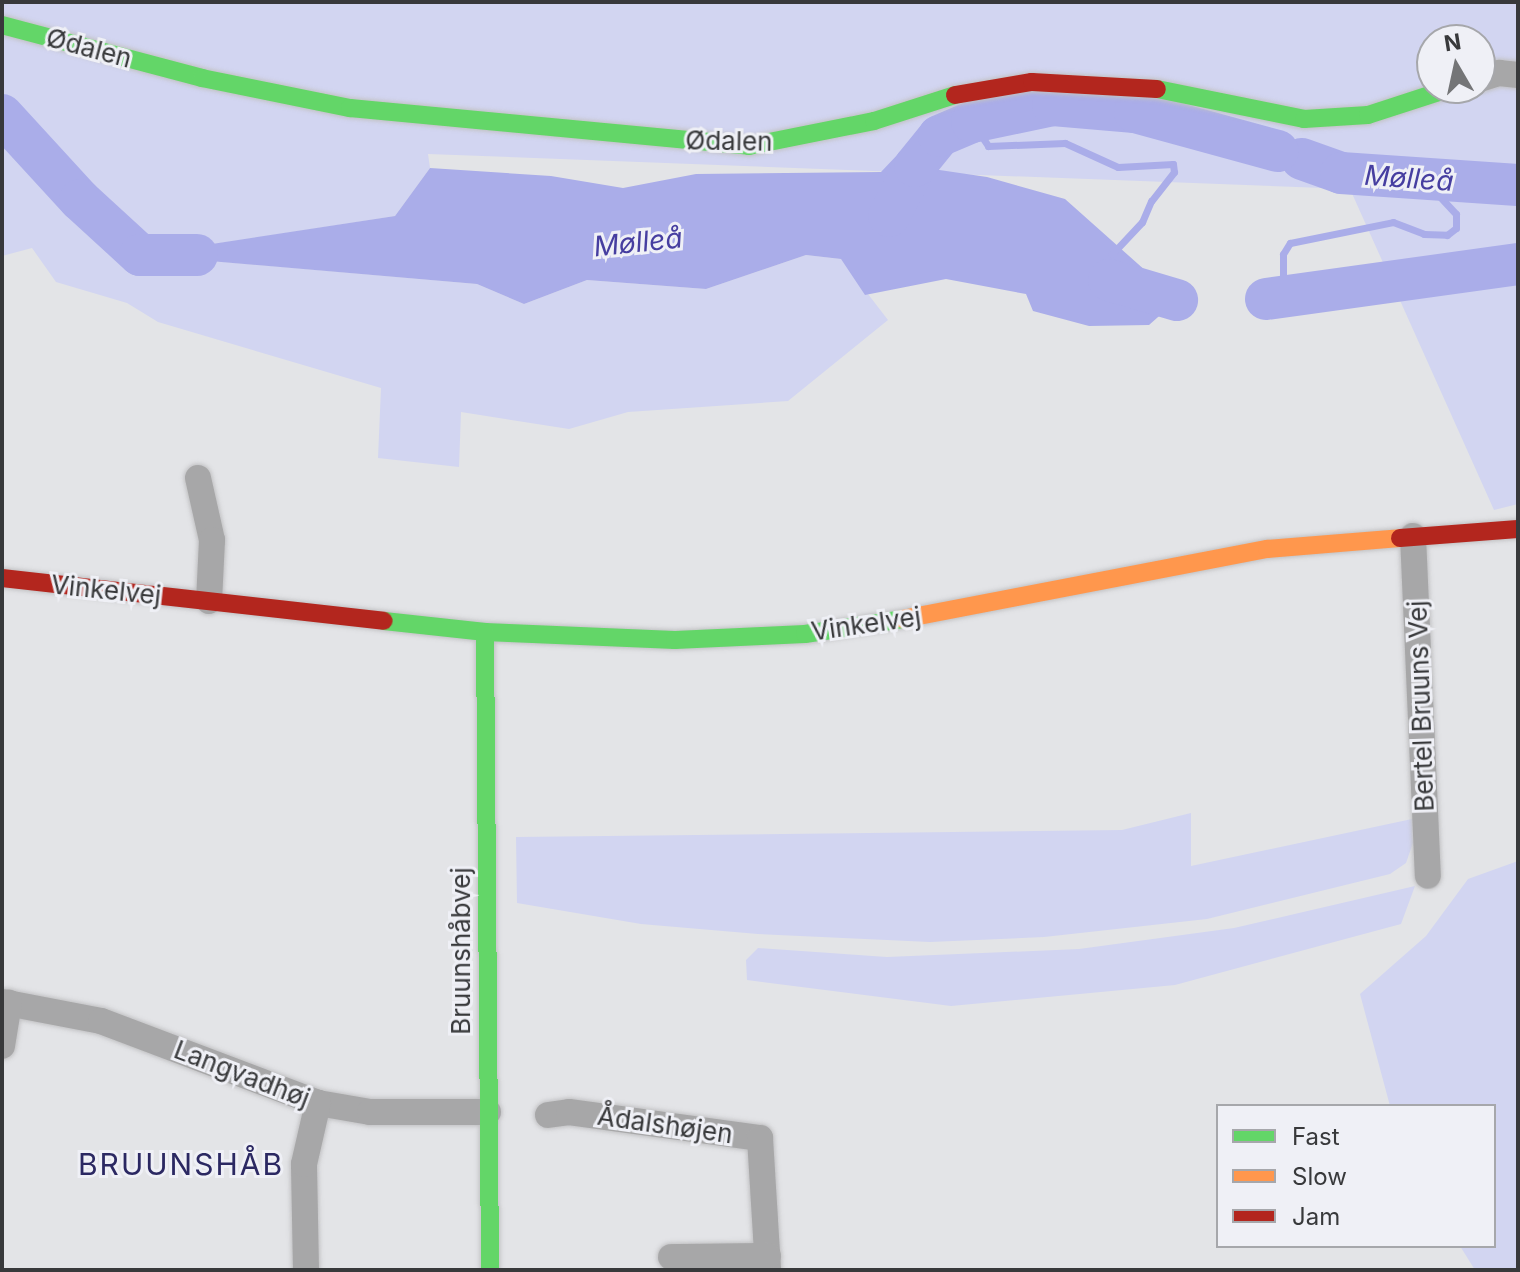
<!DOCTYPE html>
<html>
<head>
<meta charset="utf-8">
<style>
	body { margin:0 }
	#map { position:relative; width:1520px; height:1272px; overflow:hidden; background:#e3e4e7; font-family:Inter,sans-serif }
	div>[style] { position:absolute }
	.green>* { inset:0; background:#d2d5f1 }
	.water>* { inset:0; background:#aaade9 }
	.stream>* { height:7px; margin:-3.5px; padding:0 3.5px; transform-origin:3.5px; border-radius:3.5px; background:#aaade9 }
	.river>* { height:42px; margin:-21px; padding:0 21px; transform-origin:21px; border-radius:21px; background:#aaade9 }
	.roads { filter:drop-shadow(0 0 2px #c2c2c4) drop-shadow(0 0 2px #c2c2c4) }
	.street>* { height:26px; margin:-13px; padding:0 13px; transform-origin:13px; border-radius:13px; background:#a7a7a8 }
	.fast>* { height:18px; margin:-9px; padding:0 9px; transform-origin:9px; border-radius:9px; background:#63d668 }
	.slow>* { height:18px; margin:-9px; padding:0 9px; transform-origin:9px; border-radius:9px; background:#ff974d }
	.jam>* { height:18px; margin:-9px; padding:0 9px; transform-origin:9px; border-radius:9px; background:#b3261e }
	span { translate:-50% -50%; white-space:nowrap; text-align:center; line-height:1.15; -webkit-text-stroke:6px #eff0f6; paint-order:stroke }
	.street-label { font-size:26px; color:#38393b }
	.water-label { font-size:28px; color:#463ea0; font-style:italic }
	.quarter-label { font-size:30px; color:#2b2862; letter-spacing:2px }
	.frame { position:absolute; inset:0; border:4px solid #38393b; pointer-events:none }
	.legend { position:absolute; left:1216px; top:1104px; width:280px; height:144px; box-sizing:border-box; background:#eff0f6; border:2px solid #a6a7ab; margin:0; padding:10px 14px; list-style:none; font-size:24px; color:#38393b }
	.legend li { display:flex; align-items:center; gap:16px; height:40px }
	.legend b { width:40px; border:2px solid #a6a7ab }
	.north { position:absolute; left:1416px; top:24px; width:80px; height:80px; box-sizing:border-box; background:#eff0f6; border:2px solid #a6a7ab; border-radius:50%; rotate:351deg; font-size:22px; font-weight:700; line-height:32px; text-align:center; color:#38393b }
	.north::after { content:''; display:block; margin:auto; width:28px; height:36px; background:#747577; clip-path:polygon(50% 0,100% 100%,50% 72%,0 100%) }
</style>
</head>
<body>
<div id="map">
	<div class="green">
		<i style="clip-path:polygon(evenodd,2px 2px,1518px 2px,1518px 504px,1494px 510px,1350px 189px,428px 154px,430px 168px,395px 216px,144px 255px,477px 284px,524px 304px,587px 280px,706px 289px,806px 255px,841px 259px,888px 320px,788px 401px,628px 412px,569px 429px,461px 412px,459px 467px,378px 458px,381px 388px,158px 322px,127px 303px,56px 282px,32px 248px,2px 256px,2px 2px,1432px 40px,1480px 40px,1480px 88px,1432px 88px,1432px 40px)"></i>
		<i style="clip-path:polygon(1191px 813px,1191px 866px,1412px 819px,1413px 843px,1406px 863px,1390px 874px,1207px 919px,1044px 937px,930px 942px,758px 934px,641px 924px,517px 903px,516px 837px,1122px 830px)"></i>
		<i style="clip-path:polygon(1518px 861px,1518px 1270px,1475px 1270px,1460px 1246px,1494px 1246px,1494px 1106px,1390px 1106px,1360px 994px,1426px 936px,1468px 879px)"></i>
		<i style="clip-path:polygon(1415px 886px,1401px 924px,1175px 985px,951px 1006px,747px 980px,746px 960px,758px 948px,887px 957px,1079px 949px,1234px 928px)"></i>
	</div>
	<div class="water">
		<i style="clip-path:polygon(899px 153px,919px 167px,987px 177px,1065px 199px,1165px 288px,1166px 310px,1149px 325px,1089px 326px,1033px 311px,1026px 294px,946px 279px,865px 295px,841px 259px,806px 255px,706px 289px,587px 280px,524px 304px,477px 284px,140px 255px,395px 216px,430px 168px,551px 176px,623px 188px,696px 174px,881px 172px)"></i>
	</div>
	<div class="stream">
		<i style="left:972px;top:122px;width:29px;rotate:56deg"></i>
		<i style="left:988px;top:146px;width:77px;rotate:-2.2deg"></i>
		<i style="left:1065px;top:143px;width:58px;rotate:24.4deg"></i>
		<i style="left:1118px;top:167px;width:55px;rotate:-3.1deg"></i>
		<i style="left:1173px;top:164px;width:8px;rotate:83deg"></i>
		<i style="left:1174px;top:172px;width:37px;rotate:128deg"></i>
		<i style="left:1151px;top:201px;width:23px;rotate:113deg"></i>
		<i style="left:1142px;top:222px;width:44px;rotate:133.2deg"></i>
		<i style="left:1283px;top:292px;width:38px;rotate:-90deg"></i>
		<i style="left:1283px;top:254px;width:13px;rotate:-58deg"></i>
		<i style="left:1290px;top:243px;width:105px;rotate:-11.5deg"></i>
		<i style="left:1393px;top:222px;width:33px;rotate:21deg"></i>
		<i style="left:1424px;top:234px;width:23px;rotate:2deg"></i>
		<i style="left:1447px;top:235px;width:11px;rotate:-38deg"></i>
		<i style="left:1456px;top:228px;width:14px;rotate:-90deg"></i>
		<i style="left:1456px;top:214px;width:33px;rotate:-133deg"></i>
		<i style="left:1434px;top:190px;width:14px;rotate:-90deg"></i>
	</div>
	<div class="river">
		<i style="left:2px;top:115px;width:115px;rotate:47.5deg"></i>
		<i style="left:80px;top:200px;width:81px;rotate:42.5deg"></i>
		<i style="left:140px;top:255px;width:57px"></i>
		<i style="left:1302px;top:159px;width:41px;rotate:19.7deg"></i>
		<i style="left:1341px;top:173px;width:177px;rotate:3.9deg"></i>
		<i style="left:889px;top:216px;width:56px;rotate:-62.5deg"></i>
		<i style="left:915px;top:166px;width:38px;rotate:-51deg"></i>
		<i style="left:939px;top:136px;width:36px;rotate:-23deg"></i>
		<i style="left:972px;top:122px;width:83px;rotate:-11.9deg"></i>
		<i style="left:1053px;top:105px;width:82px;rotate:4.9deg"></i>
		<i style="left:1135px;top:112px;width:148px;rotate:15.3deg"></i>
		<i style="left:1109px;top:280px;width:71px;rotate:16.4deg"></i>
		<i style="left:1266px;top:299px;width:254px;rotate:-7.9deg"></i>
	</div>
	<div class="roads">
		<div class="street">
			<i style="left:1480px;top:79px;width:20px;rotate:-18deg"></i>
			<i style="left:1499px;top:73px;width:19px;rotate:6deg"></i>
			<i style="left:198px;top:478px;width:64px;rotate:77.3deg"></i>
			<i style="left:212px;top:540px;width:61px;rotate:92.8deg"></i>
			<i style="left:1413px;top:536px;width:340px;rotate:87.5deg"></i>
			<i style="left:2px;top:1002px;width:101px;rotate:10.9deg"></i>
			<i style="left:101px;top:1021px;width:232px;rotate:20.7deg"></i>
			<i style="left:318px;top:1103px;width:53px;rotate:9.8deg"></i>
			<i style="left:370px;top:1112px;width:118px"></i>
			<i style="left:2px;top:1046px;width:44px;rotate:-80.8deg"></i>
			<i style="left:548px;top:1115px;width:21px;rotate:-8deg"></i>
			<i style="left:569px;top:1112px;width:193px;rotate:7.8deg"></i>
			<i style="left:760px;top:1138px;width:132px;rotate:86.5deg"></i>
			<i style="left:671px;top:1257px;width:97px;rotate:-0.6deg"></i>
			<i style="left:306px;top:1270px;width:106px;rotate:-91.1deg"></i>
			<i style="left:304px;top:1164px;width:63px;rotate:-77.1deg"></i>
		</div>
		<div class="fast">
			<i style="left:2px;top:25px;width:207px;rotate:14.8deg"></i>
			<i style="left:202px;top:78px;width:151px;rotate:11.5deg"></i>
			<i style="left:350px;top:108px;width:401px;rotate:5.4deg"></i>
			<i style="left:749px;top:146px;width:127px;rotate:-11.3deg"></i>
			<i style="left:874px;top:121px;width:85px;rotate:-17.8deg"></i>
			<i style="left:1157px;top:89px;width:150px;rotate:11.5deg"></i>
			<i style="left:1304px;top:119px;width:64px;rotate:-3.6deg"></i>
			<i style="left:1368px;top:115px;width:87px;rotate:-18deg"></i>
			<i style="left:384px;top:621px;width:102px;rotate:6.2deg"></i>
			<i style="left:485px;top:632px;width:190px;rotate:2.4deg"></i>
			<i style="left:675px;top:640px;width:130px;rotate:-2.6deg"></i>
			<i style="left:805px;top:634px;width:99px;rotate:-8.7deg"></i>
			<i style="left:485px;top:632px;width:638px;rotate:89.55deg"></i>
		</div>
		<div class="slow">
			<i style="left:903px;top:619px;width:371px;rotate:-10.9deg"></i>
			<i style="left:1267px;top:549px;width:133px;rotate:-4.7deg"></i>
		</div>
		<div class="jam">
			<i style="left:955px;top:95px;width:78px;rotate:-9.6deg"></i>
			<i style="left:1032px;top:82px;width:125px;rotate:3.2deg"></i>
			<i style="left:1400px;top:538px;width:118px;rotate:-4.4deg"></i>
			<i style="left:2px;top:578px;width:384px;rotate:6.4deg"></i>
		</div>
	</div>
	<div class="street-label">
		<span style="left:89px;top:48px;rotate:15deg">Ødalen</span>
		<span style="left:729px;top:141px;rotate:1deg">Ødalen</span>
		<span style="left:106px;top:590px;rotate:6deg">Vinkelvej</span>
		<span style="left:866px;top:624px;rotate:-8deg">Vinkelvej</span>
		<span style="left:1421px;top:706px;rotate:-92deg">Bertel Bruuns Vej</span>
		<span style="left:461px;top:951px;rotate:-90deg">Bruunshåbvej</span>
		<span style="left:242px;top:1074px;rotate:21deg">Langvadhøj</span>
		<span style="left:665px;top:1125px;rotate:8deg">Ådalshøjen</span>
	</div>
	<div class="water-label">
		<span style="left:1409px;top:178px;rotate:4deg">Mølleå</span>
		<span style="left:638px;top:242px;rotate:-6deg">Mølleå</span>
	</div>
	<div class="quarter-label">
		<span style="left:181px;top:1164px">BRUUNSHÅB</span>
	</div>
	<div class="frame"></div>
	<ul class="legend">
	<li><b style="height:10px;background:#63d668"></b>Fast</li>
	<li><b style="height:10px;background:#ff974d"></b>Slow</li>
	<li><b style="height:10px;background:#b3261e"></b>Jam</li>
	</ul>
	<div class="north">N</div>
</div>
</body>
</html>
